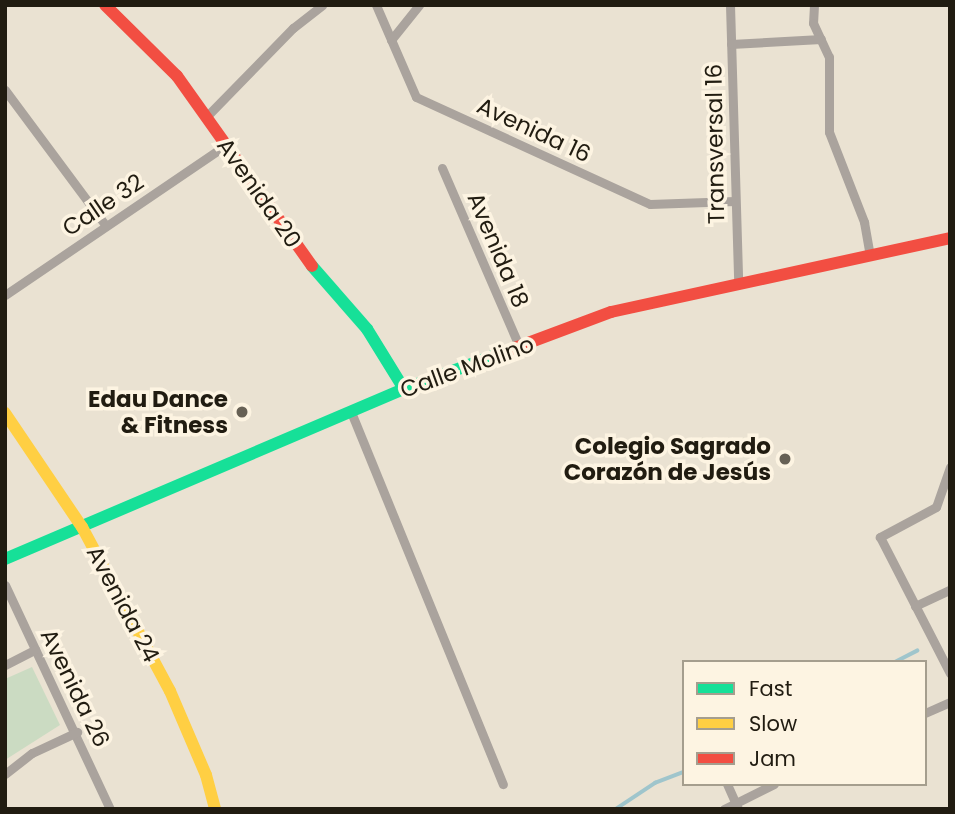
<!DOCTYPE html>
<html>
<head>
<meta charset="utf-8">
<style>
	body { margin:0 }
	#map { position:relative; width:955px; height:814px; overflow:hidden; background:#eae2d2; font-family:Poppins,sans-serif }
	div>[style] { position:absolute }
	.green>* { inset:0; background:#cbdbc2 }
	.stream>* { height:3.5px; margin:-1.75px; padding:0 1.75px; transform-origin:1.75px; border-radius:1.75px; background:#9fc5cc }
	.street>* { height:9px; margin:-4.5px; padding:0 4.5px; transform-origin:4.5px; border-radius:4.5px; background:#aaa39d }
	.fast>* { height:12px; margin:-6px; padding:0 6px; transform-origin:6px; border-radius:6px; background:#16e098 }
	.slow>* { height:12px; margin:-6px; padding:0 6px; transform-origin:6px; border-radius:6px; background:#ffcf43 }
	.jam>* { height:12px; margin:-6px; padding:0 6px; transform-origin:6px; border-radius:6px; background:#f24e42 }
	.dots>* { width:19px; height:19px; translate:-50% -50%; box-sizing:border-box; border:4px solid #fdf4e2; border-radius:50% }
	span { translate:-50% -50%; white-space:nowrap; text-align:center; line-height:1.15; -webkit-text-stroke:7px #fdf4e2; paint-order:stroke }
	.street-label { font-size:23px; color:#211c11 }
	.poi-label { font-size:23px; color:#211c11; font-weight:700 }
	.right { translate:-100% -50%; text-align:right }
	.frame { position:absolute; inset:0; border:7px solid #211c11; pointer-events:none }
	.legend { position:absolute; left:682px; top:660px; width:245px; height:126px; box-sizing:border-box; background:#fdf4e2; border:2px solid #a59e8e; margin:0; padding:9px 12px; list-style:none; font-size:21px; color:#211c11 }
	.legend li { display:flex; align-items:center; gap:14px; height:35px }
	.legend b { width:35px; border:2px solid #a59e8e }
</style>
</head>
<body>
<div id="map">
	<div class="green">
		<i style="clip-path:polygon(32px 667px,60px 725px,5px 760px,5px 679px)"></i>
	</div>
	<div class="stream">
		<i style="left:895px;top:662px;width:25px;rotate:-27deg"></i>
		<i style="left:616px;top:809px;width:47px;rotate:-33.7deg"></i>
		<i style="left:655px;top:783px;width:31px;rotate:-21deg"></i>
	</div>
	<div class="street">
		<i style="left:376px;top:5px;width:100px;rotate:66.5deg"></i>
		<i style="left:416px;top:97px;width:257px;rotate:24.6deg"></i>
		<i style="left:650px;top:204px;width:85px;rotate:-2deg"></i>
		<i style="left:730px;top:5px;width:277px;rotate:88.3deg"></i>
		<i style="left:814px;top:5px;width:18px;rotate:93deg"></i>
		<i style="left:813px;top:23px;width:38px;rotate:65deg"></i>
		<i style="left:829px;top:57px;width:75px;rotate:90deg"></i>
		<i style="left:829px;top:132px;width:97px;rotate:68.7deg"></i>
		<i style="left:864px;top:222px;width:34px;rotate:80deg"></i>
		<i style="left:391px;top:40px;width:45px;rotate:-51.3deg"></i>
		<i style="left:731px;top:44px;width:90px;rotate:-3.2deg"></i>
		<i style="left:5px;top:90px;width:169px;rotate:53.4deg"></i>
		<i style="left:208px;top:115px;width:122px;rotate:-45.7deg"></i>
		<i style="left:293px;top:28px;width:37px;rotate:-38deg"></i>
		<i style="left:442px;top:168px;width:196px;rotate:66.6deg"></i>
		<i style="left:5px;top:295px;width:263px;rotate:-34.2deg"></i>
		<i style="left:351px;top:412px;width:402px;rotate:67.8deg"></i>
		<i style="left:950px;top:467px;width:42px;rotate:109.3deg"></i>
		<i style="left:936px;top:507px;width:64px;rotate:151.8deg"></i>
		<i style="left:880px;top:537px;width:153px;rotate:62.8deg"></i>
		<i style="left:5px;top:585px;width:247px;rotate:64.9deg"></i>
		<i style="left:915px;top:606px;width:38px;rotate:-25deg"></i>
		<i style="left:5px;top:665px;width:34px;rotate:-27deg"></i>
		<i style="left:925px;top:713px;width:27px;rotate:-24deg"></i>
		<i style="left:5px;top:774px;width:34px;rotate:-38deg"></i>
		<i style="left:32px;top:753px;width:50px;rotate:-25deg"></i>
		<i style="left:727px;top:784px;width:27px;rotate:66deg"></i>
		<i style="left:724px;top:809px;width:56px;rotate:-26.6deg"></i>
	</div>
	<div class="fast">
		<i style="left:312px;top:266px;width:84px;rotate:48.9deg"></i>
		<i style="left:367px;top:329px;width:70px;rotate:58.3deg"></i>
		<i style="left:5px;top:559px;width:434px;rotate:-23.1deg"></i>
		<i style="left:404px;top:389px;width:98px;rotate:-20.3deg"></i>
	</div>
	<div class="slow">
		<i style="left:5px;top:413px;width:138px;rotate:56deg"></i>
		<i style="left:82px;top:527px;width:186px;rotate:61.8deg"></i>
		<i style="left:170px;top:691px;width:91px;rotate:66.8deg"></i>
		<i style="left:206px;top:775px;width:35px;rotate:75deg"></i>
	</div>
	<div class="jam">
		<i style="left:105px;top:5px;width:101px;rotate:44.6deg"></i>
		<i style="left:177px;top:76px;width:233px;rotate:54.6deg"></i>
		<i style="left:496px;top:355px;width:123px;rotate:-20.5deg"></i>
		<i style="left:611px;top:312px;width:347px;rotate:-12.3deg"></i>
	</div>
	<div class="dots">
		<i style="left:242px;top:412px;background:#676155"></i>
		<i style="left:785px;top:459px;background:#676155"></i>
	</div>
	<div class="street-label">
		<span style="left:534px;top:130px;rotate:25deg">Avenida 16</span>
		<span style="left:715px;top:144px;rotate:-91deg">Transversal 16</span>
		<span style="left:259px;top:193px;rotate:55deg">Avenida 20</span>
		<span style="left:103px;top:205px;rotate:-34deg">Calle 32</span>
		<span style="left:498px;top:250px;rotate:67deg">Avenida 18</span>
		<span style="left:467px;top:367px;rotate:-20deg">Calle Molino</span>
		<span style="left:123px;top:604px;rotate:62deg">Avenida 24</span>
		<span style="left:75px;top:688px;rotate:64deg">Avenida 26</span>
	</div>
	<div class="poi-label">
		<span class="right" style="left:228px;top:412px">Edau Dance<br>&amp; Fitness</span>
		<span class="right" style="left:771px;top:459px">Colegio Sagrado<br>Corazón de Jesús</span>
	</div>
	<div class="frame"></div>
	<ul class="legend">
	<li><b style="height:9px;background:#16e098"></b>Fast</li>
	<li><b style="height:9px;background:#ffcf43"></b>Slow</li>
	<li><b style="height:9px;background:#f24e42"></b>Jam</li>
	</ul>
</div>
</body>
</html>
